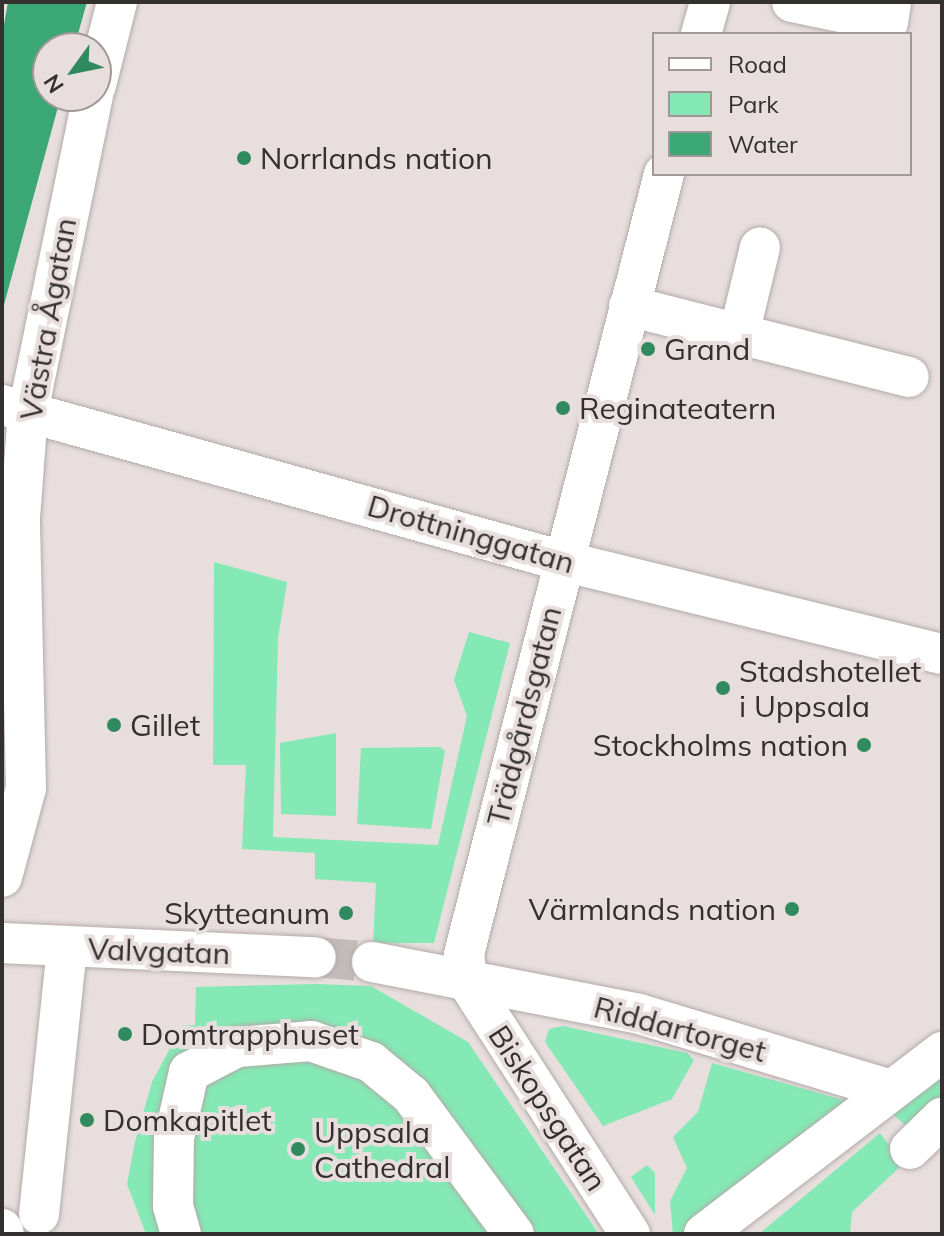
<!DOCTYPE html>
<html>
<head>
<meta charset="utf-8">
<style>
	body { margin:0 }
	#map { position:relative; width:944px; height:1236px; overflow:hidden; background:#e7dedd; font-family:Mulish,sans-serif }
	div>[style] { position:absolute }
	.green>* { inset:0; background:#84e9b4 }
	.water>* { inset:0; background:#3aa774 }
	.minor-tunnel>* { height:40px; margin-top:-20px; transform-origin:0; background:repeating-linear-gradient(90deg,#c3bbba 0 40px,transparent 0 60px) }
	.roads { filter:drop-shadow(0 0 2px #b2aaa9) drop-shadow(0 0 2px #b2aaa9) }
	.minor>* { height:40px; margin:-20px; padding:0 20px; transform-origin:20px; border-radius:20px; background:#fff }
	.dots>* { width:22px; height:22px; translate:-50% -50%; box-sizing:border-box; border:4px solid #e7dedd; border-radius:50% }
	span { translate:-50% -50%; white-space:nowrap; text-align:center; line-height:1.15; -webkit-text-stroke:8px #e7dedd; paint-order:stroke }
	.poi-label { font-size:30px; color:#33302f }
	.left { translate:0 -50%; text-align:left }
	.right { translate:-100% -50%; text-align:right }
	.street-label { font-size:30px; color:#33302f }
	.frame { position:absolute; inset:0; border:4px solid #33302f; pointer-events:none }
	.legend { position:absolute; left:652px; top:32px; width:260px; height:144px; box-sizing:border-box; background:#e7dedd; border:2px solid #9f9897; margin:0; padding:10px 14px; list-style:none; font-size:24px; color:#33302f }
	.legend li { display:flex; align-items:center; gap:16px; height:40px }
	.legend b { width:40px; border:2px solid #9f9897 }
	.north { position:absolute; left:32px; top:32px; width:80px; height:80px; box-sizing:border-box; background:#e7dedd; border:2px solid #9f9897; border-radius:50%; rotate:237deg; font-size:22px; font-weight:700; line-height:32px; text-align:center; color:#33302f }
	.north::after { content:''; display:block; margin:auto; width:28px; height:36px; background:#308a5f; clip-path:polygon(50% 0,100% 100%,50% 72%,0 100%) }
</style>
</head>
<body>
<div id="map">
	<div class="green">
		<i style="clip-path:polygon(214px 562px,287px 582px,278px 638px,273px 837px,438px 845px,467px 716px,454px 680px,469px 632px,510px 643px,434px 943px,373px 943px,376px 883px,315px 879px,315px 853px,242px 849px,246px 765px,213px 765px)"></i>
		<i style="clip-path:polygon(336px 733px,336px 816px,281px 814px,280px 743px)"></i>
		<i style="clip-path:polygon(440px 747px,445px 751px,431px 829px,357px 824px,361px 748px)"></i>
		<i style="clip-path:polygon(315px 984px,371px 986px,468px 1042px,599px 1234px,146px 1234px,127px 1184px,135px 1142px,152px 1082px,182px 1026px,195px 1025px,196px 987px)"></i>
		<i style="clip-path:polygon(563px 1026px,687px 1053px,694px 1060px,672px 1099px,603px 1126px,545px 1042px,549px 1029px)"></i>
		<i style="clip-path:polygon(942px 1059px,942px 1112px,916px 1134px,890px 1112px)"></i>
		<i style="clip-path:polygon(712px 1063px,847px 1101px,693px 1234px,673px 1234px,670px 1201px,687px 1168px,673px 1137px,698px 1112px)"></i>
		<i style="clip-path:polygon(880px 1133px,903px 1164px,852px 1212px,850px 1234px,759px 1234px)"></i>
		<i style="clip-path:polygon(647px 1165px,655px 1173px,655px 1215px,631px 1177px)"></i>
	</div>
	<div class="water">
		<i style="clip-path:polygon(8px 2px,87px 2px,74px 48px,48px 48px,48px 96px,61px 96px,2px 312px,2px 36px)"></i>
	</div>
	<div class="minor-tunnel">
		<i style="left:316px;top:957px;width:56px;rotate:5.1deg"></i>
	</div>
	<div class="roads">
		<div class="minor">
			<i style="left:792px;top:2px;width:98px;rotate:11.8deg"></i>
			<i style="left:888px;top:22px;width:20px;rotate:-81deg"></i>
			<i style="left:701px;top:34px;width:33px;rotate:-74deg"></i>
			<i style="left:96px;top:85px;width:86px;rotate:-75.8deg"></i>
			<i style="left:629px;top:306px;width:114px;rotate:14.3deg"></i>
			<i style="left:739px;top:334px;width:89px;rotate:-76.4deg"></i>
			<i style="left:739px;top:334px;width:175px;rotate:14.2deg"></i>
			<i style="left:2px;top:405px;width:582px;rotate:15.54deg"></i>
			<i style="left:563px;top:561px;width:390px;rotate:13.8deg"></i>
			<i style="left:2px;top:877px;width:92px;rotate:-74.9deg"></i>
			<i style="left:26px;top:788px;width:270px;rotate:-91.3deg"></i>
			<i style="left:20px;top:518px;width:106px;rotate:-85.7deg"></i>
			<i style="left:28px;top:412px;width:323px;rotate:-78.4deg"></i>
			<i style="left:2px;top:943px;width:314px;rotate:2.6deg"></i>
			<i style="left:372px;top:962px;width:272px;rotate:11deg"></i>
			<i style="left:639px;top:1014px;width:262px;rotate:16.8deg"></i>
			<i style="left:910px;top:1149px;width:45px;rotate:-44.1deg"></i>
			<i style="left:39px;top:1214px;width:268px;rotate:-84deg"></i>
			<i style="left:2px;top:1229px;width:5px;rotate:68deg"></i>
			<i style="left:181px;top:1234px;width:29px;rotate:-106deg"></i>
			<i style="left:173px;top:1206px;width:68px;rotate:-89.2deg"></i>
			<i style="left:174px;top:1138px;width:68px;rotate:-77.2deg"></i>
			<i style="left:189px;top:1072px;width:54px;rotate:-27.5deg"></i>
			<i style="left:237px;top:1047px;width:74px;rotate:-4.6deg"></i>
			<i style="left:311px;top:1041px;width:64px;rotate:19.3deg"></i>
			<i style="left:371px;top:1062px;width:52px;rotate:39.5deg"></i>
			<i style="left:411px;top:1095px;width:173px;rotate:53.5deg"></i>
			<i style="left:630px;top:1234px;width:301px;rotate:-122.8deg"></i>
			<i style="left:467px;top:981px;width:27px;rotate:-96deg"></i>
			<i style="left:464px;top:954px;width:805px;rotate:-75.62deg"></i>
			<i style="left:704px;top:1234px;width:300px;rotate:-37.4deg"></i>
		</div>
	</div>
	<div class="dots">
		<i style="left:244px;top:158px;background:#308a5f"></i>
		<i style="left:648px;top:349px;background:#308a5f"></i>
		<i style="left:563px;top:408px;background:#308a5f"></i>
		<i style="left:723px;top:688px;background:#308a5f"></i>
		<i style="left:114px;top:725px;background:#308a5f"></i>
		<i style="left:864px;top:745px;background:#308a5f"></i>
		<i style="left:792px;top:909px;background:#308a5f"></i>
		<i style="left:346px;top:913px;background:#308a5f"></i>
		<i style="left:125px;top:1034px;background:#308a5f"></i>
		<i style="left:87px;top:1120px;background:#308a5f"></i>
		<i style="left:298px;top:1149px;background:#308a5f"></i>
	</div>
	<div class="poi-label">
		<span class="left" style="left:260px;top:158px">Norrlands nation</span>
		<span class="left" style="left:664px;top:349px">Grand</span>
		<span class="left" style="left:579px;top:408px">Reginateatern</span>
		<span class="left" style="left:739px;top:688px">Stadshotellet<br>i Uppsala</span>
		<span class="left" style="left:130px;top:725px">Gillet</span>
		<span class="right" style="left:848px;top:745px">Stockholms nation</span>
		<span class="right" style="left:776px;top:909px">Värmlands nation</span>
		<span class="right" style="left:330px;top:913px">Skytteanum</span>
		<span class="left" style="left:141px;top:1034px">Domtrapphuset</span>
		<span class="left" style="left:103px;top:1120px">Domkapitlet</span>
		<span class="left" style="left:314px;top:1149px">Uppsala<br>Cathedral</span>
	</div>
	<div class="street-label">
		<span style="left:48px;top:319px;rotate:-80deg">Västra Ågatan</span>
		<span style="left:471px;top:534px;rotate:16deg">Drottninggatan</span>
		<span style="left:524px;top:716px;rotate:-76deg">Trädgårdsgatan</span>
		<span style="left:159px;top:951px;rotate:2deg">Valvgatan</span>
		<span style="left:680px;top:1029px;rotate:15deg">Riddartorget</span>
		<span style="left:548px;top:1108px;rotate:57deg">Biskopsgatan</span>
	</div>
	<div class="frame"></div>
	<ul class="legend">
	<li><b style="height:10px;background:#fff"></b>Road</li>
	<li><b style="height:22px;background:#84e9b4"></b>Park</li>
	<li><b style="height:22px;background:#3aa774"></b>Water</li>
	</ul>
	<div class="north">N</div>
</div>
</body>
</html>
